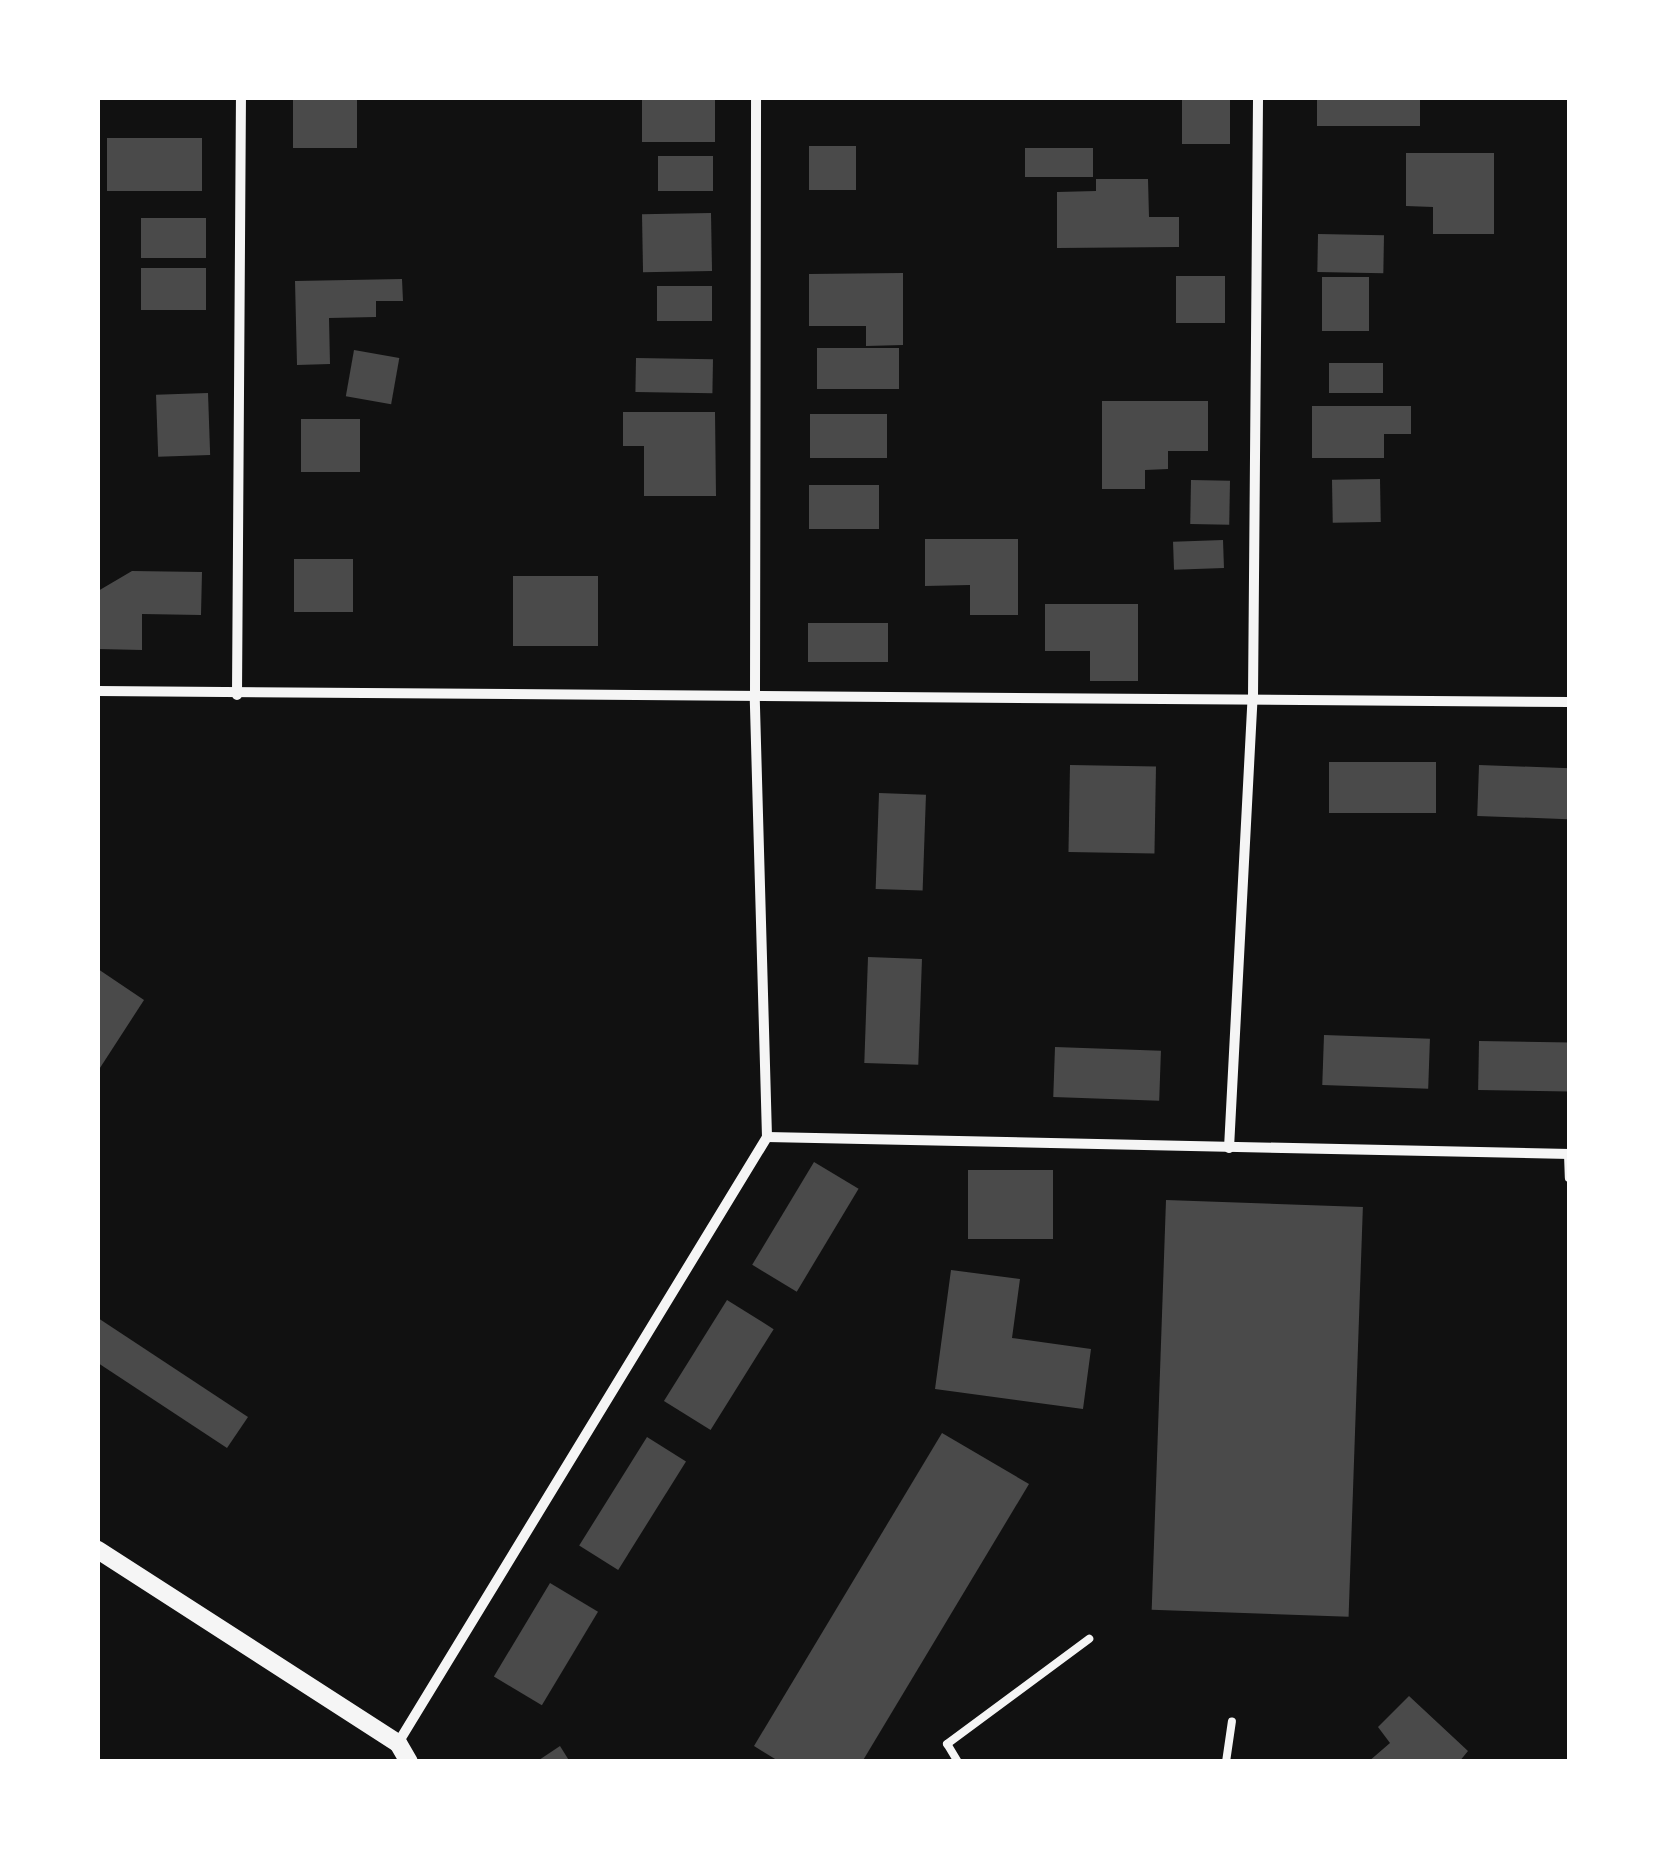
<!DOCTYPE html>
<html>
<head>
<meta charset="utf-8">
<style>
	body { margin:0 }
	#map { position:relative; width:1667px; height:1859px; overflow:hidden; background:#111; font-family:"PT Sans",sans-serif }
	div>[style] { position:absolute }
	.building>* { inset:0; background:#4a4a4a; transform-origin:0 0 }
	.service>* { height:8px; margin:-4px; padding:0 4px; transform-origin:4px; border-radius:4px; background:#f5f5f5 }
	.minor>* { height:10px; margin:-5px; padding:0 5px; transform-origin:5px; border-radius:5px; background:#f5f5f5 }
	.tertiary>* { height:18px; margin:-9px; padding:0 9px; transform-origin:9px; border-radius:9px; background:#f5f5f5 }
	span { translate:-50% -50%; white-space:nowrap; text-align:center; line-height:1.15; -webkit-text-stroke:10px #fff; paint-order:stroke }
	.frame { position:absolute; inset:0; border:100px solid #fff; pointer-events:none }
</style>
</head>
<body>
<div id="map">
	<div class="building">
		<i style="left:293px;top:98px;width:64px;height:50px"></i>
		<i style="left:642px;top:98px;width:73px;height:44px"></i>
		<i style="left:1182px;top:98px;width:48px;height:46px"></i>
		<i style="left:1317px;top:98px;width:103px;height:28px"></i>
		<i style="left:202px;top:138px;width:53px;height:95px;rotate:90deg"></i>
		<i style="left:809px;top:146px;width:47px;height:44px"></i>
		<i style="left:1025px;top:148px;width:68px;height:29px"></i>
		<i style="clip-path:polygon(1406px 153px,1494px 153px,1494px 234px,1433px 234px,1433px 207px,1406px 206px)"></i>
		<i style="left:658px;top:156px;width:55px;height:35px"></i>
		<i style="clip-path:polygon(1096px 179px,1148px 179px,1149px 217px,1179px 217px,1179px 247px,1057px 248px,1057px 192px,1096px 191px)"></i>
		<i style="left:711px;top:213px;width:58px;height:69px;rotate:89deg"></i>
		<i style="left:141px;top:218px;width:65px;height:40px"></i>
		<i style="left:1318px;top:234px;width:66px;height:38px;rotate:1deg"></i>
		<i style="left:206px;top:268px;width:42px;height:65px;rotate:90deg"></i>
		<i style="clip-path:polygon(903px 273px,903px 345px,866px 346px,866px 326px,809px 326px,809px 274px)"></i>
		<i style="left:1176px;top:276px;width:49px;height:47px"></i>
		<i style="left:1322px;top:277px;width:47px;height:54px"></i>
		<i style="clip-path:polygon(402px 279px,403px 301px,376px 301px,376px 317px,329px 318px,330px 364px,297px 365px,295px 281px)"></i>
		<i style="left:657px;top:286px;width:55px;height:35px"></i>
		<i style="left:899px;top:348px;width:41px;height:82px;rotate:90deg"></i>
		<i style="left:354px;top:350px;width:46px;height:47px;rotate:10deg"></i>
		<i style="left:636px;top:358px;width:77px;height:34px;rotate:1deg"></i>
		<i style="left:1383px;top:363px;width:30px;height:54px;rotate:90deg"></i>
		<i style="left:208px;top:393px;width:62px;height:52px;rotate:88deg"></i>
		<i style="clip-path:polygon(1102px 401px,1208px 401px,1208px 451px,1168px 451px,1168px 469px,1145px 470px,1145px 489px,1102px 489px)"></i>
		<i style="clip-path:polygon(1312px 406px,1411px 406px,1411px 434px,1384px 434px,1384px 458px,1312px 458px)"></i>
		<i style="clip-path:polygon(623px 412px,715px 412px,716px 496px,644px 496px,644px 446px,623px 446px)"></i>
		<i style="left:810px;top:414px;width:77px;height:44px"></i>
		<i style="left:301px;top:419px;width:59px;height:53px"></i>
		<i style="left:1380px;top:479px;width:43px;height:48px;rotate:89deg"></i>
		<i style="left:1191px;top:480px;width:39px;height:44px;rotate:1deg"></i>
		<i style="left:809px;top:485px;width:70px;height:44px"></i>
		<i style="clip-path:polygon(925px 539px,1018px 539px,1018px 615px,970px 615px,970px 585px,925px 586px)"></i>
		<i style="left:1223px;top:540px;width:28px;height:50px;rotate:88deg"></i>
		<i style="left:294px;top:559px;width:59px;height:53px"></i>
		<i style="clip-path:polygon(132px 571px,202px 572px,201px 615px,142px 614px,142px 650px,98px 649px,98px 591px)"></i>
		<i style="left:513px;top:576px;width:85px;height:70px"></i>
		<i style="clip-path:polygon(1045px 604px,1138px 604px,1138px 681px,1090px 681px,1090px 651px,1045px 651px)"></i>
		<i style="left:888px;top:623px;width:39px;height:80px;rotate:90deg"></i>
		<i style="left:1436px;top:762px;width:51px;height:107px;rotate:90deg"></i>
		<i style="left:1070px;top:765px;width:86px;height:87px;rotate:1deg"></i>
		<i style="left:1479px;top:765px;width:91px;height:51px;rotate:2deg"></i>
		<i style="left:879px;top:793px;width:47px;height:96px;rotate:2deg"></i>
		<i style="left:868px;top:957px;width:54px;height:106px;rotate:2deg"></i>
		<i style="clip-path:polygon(98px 969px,144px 1000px,98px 1071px)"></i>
		<i style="left:1324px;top:1035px;width:106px;height:50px;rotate:2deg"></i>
		<i style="left:1479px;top:1041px;width:91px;height:49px;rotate:1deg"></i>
		<i style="left:1055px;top:1047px;width:106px;height:50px;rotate:2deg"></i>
		<i style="left:814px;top:1162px;width:52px;height:120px;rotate:31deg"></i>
		<i style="left:968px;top:1170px;width:85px;height:69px"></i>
		<i style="left:1166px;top:1200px;width:197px;height:410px;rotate:2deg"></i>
		<i style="clip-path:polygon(951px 1270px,1020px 1279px,1012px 1338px,1091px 1349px,1083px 1409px,935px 1389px)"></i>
		<i style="left:727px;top:1300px;width:55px;height:119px;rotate:32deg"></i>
		<i style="clip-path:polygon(98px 1318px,248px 1417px,227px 1448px,98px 1363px)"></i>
		<i style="clip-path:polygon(942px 1433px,1029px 1484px,862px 1762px,780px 1762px,754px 1746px)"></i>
		<i style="left:647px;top:1437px;width:46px;height:128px;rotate:32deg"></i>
		<i style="left:550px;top:1583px;width:56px;height:109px;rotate:31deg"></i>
		<i style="clip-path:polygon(1409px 1696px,1468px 1751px,1459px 1762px,1368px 1762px,1390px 1743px,1378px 1727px)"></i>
		<i style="clip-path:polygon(560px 1746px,570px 1762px,536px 1762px)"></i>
	</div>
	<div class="service">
		<i style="left:1568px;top:1154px;width:24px;rotate:88deg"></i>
		<i style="left:958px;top:1762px;width:21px;rotate:-121deg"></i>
		<i style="left:947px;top:1744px;width:177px;rotate:-36.5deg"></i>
		<i style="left:1226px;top:1762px;width:41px;rotate:-81.7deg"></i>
	</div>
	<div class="minor">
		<i style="left:98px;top:691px;width:1472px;rotate:0.43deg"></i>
		<i style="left:237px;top:695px;width:597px;rotate:-89.62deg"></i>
		<i style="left:767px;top:1137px;width:803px;rotate:1.21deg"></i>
		<i style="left:1229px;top:1148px;width:452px;rotate:-87deg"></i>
		<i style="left:1253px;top:697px;width:599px;rotate:-89.52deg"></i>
		<i style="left:398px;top:1743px;width:710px;rotate:-58.66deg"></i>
		<i style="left:767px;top:1137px;width:441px;rotate:-91.6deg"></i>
		<i style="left:755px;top:696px;width:598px;rotate:-89.9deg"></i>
	</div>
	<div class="tertiary">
		<i style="left:98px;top:1550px;width:357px;rotate:32.8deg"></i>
		<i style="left:398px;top:1743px;width:22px;rotate:60deg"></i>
	</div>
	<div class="frame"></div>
</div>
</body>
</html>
